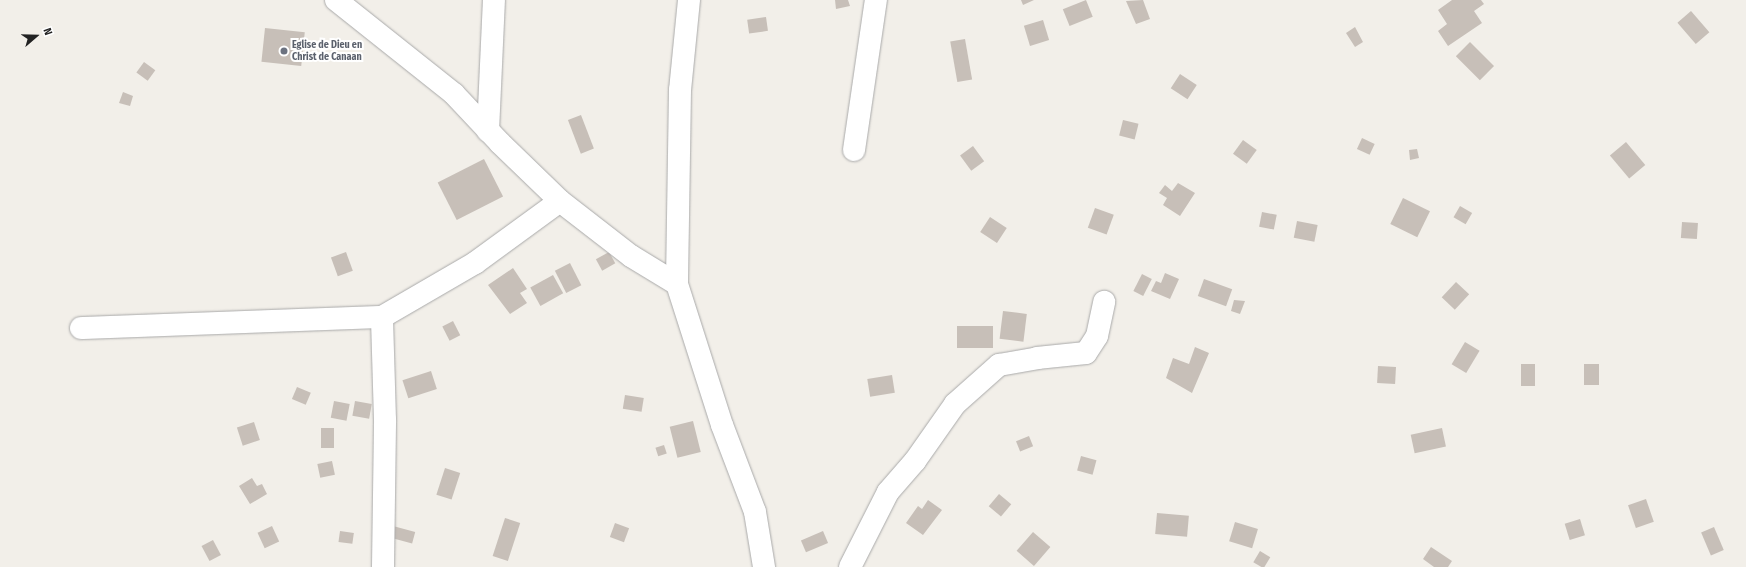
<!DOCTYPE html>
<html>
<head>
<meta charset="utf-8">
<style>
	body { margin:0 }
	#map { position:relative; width:1746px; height:567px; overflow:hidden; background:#f2efe9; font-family:"Fira Sans Condensed",sans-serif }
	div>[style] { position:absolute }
	.building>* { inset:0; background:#c7bfb8; transform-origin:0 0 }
	.roads { filter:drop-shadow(0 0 1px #a9a9a9) drop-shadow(0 0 1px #a9a9a9) }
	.minor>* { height:22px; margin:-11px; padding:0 11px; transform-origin:11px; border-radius:11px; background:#fff }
	.dots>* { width:11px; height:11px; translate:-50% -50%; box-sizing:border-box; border:2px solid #fff; border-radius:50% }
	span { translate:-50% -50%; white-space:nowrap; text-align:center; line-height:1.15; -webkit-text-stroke:4px #fff; paint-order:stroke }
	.worship-label { font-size:10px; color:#5b616d; font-weight:700 }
	.left { translate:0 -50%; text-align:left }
	.north { position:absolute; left:16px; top:16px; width:40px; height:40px; -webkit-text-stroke:3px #fff; paint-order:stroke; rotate:70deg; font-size:11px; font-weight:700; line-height:16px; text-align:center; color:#222 }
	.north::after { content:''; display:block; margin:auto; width:14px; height:18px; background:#222; clip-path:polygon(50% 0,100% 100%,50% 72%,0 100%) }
</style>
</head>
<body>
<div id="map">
	<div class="building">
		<i style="clip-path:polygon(835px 0,848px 0,850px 6px,836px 9px)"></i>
		<i style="clip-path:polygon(1021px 0,1034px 0,1023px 5px)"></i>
		<i style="left:1086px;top:0;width:18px;height:25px;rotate:68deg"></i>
		<i style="clip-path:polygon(1143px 0,1150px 19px,1136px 24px,1126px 1px)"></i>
		<i style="clip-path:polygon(1452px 0,1481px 0,1484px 4px,1474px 11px,1482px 23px,1448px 46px,1438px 31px,1447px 24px,1438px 10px)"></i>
		<i style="left:1691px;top:11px;width:28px;height:18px;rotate:49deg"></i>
		<i style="left:766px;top:17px;width:14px;height:19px;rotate:82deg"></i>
		<i style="left:1043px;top:20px;width:21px;height:20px;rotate:73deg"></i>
		<i style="clip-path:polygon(1355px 27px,1363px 42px,1355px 47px,1346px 33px)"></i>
		<i style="left:265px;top:28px;width:40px;height:34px;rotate:6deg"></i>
		<i style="left:965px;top:39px;width:41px;height:15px;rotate:80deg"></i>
		<i style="left:1470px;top:42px;width:34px;height:20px;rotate:45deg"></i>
		<i style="left:144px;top:62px;width:14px;height:13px;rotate:36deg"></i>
		<i style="left:1180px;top:74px;width:20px;height:17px;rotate:33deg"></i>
		<i style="clip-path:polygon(123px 92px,133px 96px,130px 106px,119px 103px)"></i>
		<i style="left:581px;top:115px;width:36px;height:14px;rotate:69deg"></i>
		<i style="left:1123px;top:120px;width:16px;height:16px;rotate:14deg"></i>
		<i style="left:1362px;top:138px;width:14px;height:12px;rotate:25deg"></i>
		<i style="left:1243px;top:140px;width:17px;height:17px;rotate:36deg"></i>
		<i style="left:1626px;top:142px;width:30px;height:21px;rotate:50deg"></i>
		<i style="left:973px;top:146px;width:19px;height:16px;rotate:54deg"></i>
		<i style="clip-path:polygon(1417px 149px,1419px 158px,1410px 160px,1409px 150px)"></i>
		<i style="left:484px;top:159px;width:42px;height:52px;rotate:63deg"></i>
		<i style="clip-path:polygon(1178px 183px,1195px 193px,1180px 216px,1163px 205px,1167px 198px,1159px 193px,1165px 185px,1172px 191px)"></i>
		<i style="left:1403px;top:198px;width:30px;height:29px;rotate:26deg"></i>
		<i style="left:1460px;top:206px;width:14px;height:13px;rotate:30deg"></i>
		<i style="left:1095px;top:208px;width:20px;height:21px;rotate:20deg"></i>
		<i style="left:1262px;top:212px;width:15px;height:15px;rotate:11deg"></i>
		<i style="left:990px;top:217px;width:20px;height:18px;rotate:33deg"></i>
		<i style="left:1297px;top:221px;width:21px;height:17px;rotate:11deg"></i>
		<i style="left:1682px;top:222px;width:16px;height:16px;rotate:4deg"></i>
		<i style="left:346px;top:252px;width:20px;height:16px;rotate:70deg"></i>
		<i style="left:609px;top:252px;width:13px;height:15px;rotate:61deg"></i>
		<i style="left:570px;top:263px;width:25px;height:17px;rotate:63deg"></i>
		<i style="clip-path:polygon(513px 268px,527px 289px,520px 293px,527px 303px,510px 314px,488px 285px)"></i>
		<i style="clip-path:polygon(1165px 273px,1179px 279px,1170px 299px,1151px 291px,1156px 281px,1161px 283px)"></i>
		<i style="left:1142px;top:274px;width:11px;height:19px;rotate:27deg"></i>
		<i style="left:553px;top:275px;width:21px;height:26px;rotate:61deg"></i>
		<i style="left:1204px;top:279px;width:30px;height:18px;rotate:20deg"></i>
		<i style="left:1456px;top:282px;width:18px;height:21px;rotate:43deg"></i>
		<i style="clip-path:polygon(1234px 300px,1245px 301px,1240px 314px,1231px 311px)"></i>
		<i style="left:1003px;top:311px;width:24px;height:28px;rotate:7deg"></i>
		<i style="left:453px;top:321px;width:16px;height:12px;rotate:63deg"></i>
		<i style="left:957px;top:326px;width:36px;height:22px"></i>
		<i style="left:1465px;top:342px;width:17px;height:26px;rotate:31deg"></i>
		<i style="clip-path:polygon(1195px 347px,1209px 353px,1192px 393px,1166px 378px,1173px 358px,1189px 364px)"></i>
		<i style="left:1521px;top:364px;width:14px;height:22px"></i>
		<i style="left:1584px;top:364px;width:15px;height:21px"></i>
		<i style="left:1378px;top:366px;width:18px;height:17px;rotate:3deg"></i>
		<i style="left:431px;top:371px;width:19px;height:30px;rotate:72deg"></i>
		<i style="left:892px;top:375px;width:18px;height:25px;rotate:81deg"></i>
		<i style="left:297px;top:387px;width:15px;height:13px;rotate:23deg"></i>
		<i style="left:625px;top:395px;width:19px;height:14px;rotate:9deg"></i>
		<i style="left:334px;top:401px;width:16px;height:17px;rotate:11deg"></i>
		<i style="left:355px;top:401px;width:17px;height:15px;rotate:10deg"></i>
		<i style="left:693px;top:421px;width:32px;height:24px;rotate:76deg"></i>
		<i style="left:254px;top:422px;width:19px;height:18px;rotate:72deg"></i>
		<i style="left:321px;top:428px;width:13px;height:20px"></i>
		<i style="left:1442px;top:428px;width:19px;height:32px;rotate:78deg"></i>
		<i style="left:1029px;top:436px;width:11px;height:14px;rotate:68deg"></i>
		<i style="left:664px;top:445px;width:9px;height:9px;rotate:72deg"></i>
		<i style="left:1081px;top:456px;width:16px;height:15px;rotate:15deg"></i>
		<i style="left:332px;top:461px;width:14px;height:15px;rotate:78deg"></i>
		<i style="left:445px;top:468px;width:16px;height:28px;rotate:18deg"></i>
		<i style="clip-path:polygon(252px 478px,257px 486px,262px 484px,267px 494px,250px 504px,239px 486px)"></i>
		<i style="left:999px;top:494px;width:16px;height:16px;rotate:40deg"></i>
		<i style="left:1646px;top:499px;width:24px;height:19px;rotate:71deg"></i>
		<i style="clip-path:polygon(928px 500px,942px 510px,923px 535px,906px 523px,918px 506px,922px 509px)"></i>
		<i style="left:1157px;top:513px;width:32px;height:21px;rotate:5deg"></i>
		<i style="left:505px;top:518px;width:16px;height:40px;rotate:18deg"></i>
		<i style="left:1580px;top:519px;width:17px;height:16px;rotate:73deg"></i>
		<i style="left:1235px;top:522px;width:24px;height:20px;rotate:17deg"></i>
		<i style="left:615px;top:523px;width:15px;height:15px;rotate:20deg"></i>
		<i style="left:272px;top:526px;width:17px;height:16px;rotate:65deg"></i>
		<i style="left:393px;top:526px;width:23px;height:12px;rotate:15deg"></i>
		<i style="left:1714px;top:527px;width:25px;height:14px;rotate:67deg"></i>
		<i style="left:340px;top:531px;width:14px;height:11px;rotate:8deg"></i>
		<i style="left:823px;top:531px;width:13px;height:24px;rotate:67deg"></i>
		<i style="left:1033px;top:532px;width:23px;height:25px;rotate:41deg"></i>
		<i style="left:213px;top:540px;width:17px;height:13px;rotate:62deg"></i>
		<i style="clip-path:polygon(1431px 547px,1452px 561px,1448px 567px,1434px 567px,1423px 559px)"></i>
		<i style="left:1260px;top:551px;width:12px;height:13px;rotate:31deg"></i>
	</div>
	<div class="roads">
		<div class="minor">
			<i style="left:336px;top:0;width:151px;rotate:38.5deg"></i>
			<i style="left:454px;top:94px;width:67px;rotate:46.8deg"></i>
			<i style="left:500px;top:143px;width:83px;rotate:44deg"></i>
			<i style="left:560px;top:201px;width:90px;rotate:37.8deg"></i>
			<i style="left:631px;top:256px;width:54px;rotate:31.3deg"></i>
			<i style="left:689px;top:0;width:90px;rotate:95.7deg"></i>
			<i style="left:680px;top:90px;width:194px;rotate:90.9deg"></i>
			<i style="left:677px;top:284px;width:148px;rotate:72.3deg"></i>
			<i style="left:722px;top:425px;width:93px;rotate:69.2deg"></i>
			<i style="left:755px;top:512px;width:56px;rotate:80.7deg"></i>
			<i style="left:488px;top:131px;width:131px;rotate:-87.4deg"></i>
			<i style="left:854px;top:150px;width:152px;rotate:-81.7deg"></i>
			<i style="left:81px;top:328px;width:301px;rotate:-2.1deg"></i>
			<i style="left:383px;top:567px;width:147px;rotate:-89.2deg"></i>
			<i style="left:385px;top:420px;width:103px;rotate:-91.7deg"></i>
			<i style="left:382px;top:317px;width:108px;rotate:-30.1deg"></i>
			<i style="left:475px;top:263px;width:105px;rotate:-36.1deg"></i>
			<i style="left:850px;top:567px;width:84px;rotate:-63.1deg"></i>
			<i style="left:888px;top:492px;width:41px;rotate:-48.9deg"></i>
			<i style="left:915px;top:461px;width:70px;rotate:-54.9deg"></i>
			<i style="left:955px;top:404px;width:59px;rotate:-41.6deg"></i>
			<i style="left:999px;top:365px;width:39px;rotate:-10deg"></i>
			<i style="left:1037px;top:358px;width:49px;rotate:-5.8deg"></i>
			<i style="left:1086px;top:353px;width:20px;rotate:-57deg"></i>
			<i style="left:1097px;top:336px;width:35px;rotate:-78deg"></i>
		</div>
	</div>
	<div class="dots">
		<i style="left:284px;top:51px;background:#6b7280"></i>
	</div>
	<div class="worship-label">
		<span class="left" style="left:292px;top:51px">Eglise de Dieu en<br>Christ de Canaan</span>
	</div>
	<div class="north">N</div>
</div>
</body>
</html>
